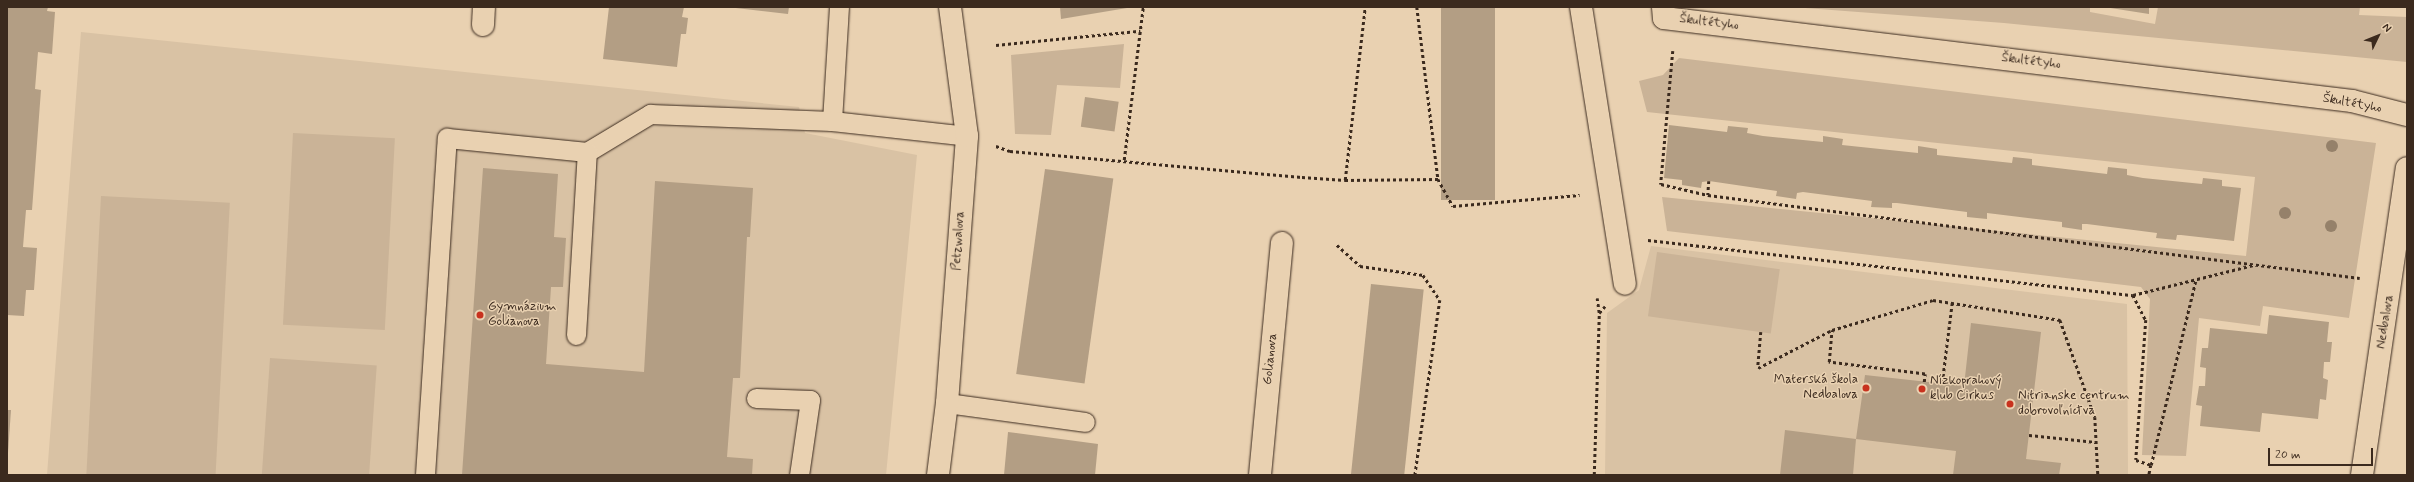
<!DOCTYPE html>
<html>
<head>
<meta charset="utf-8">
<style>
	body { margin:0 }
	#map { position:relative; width:2414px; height:482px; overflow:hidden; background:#e9d1b1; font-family:Mynerve,sans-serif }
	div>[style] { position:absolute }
	.built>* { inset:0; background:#d9c2a4 }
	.green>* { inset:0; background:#cab397; transform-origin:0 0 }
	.building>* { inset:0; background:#b39e84; transform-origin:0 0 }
	.path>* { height:2.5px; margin-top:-1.25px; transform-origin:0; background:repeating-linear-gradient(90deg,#3b2a1e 0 3px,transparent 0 6px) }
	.roads { filter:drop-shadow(0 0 1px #3b2a1e) drop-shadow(0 0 1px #3b2a1e) }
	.service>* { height:19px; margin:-9.5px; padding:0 9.5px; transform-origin:9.5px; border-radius:9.5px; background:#e9d1b1 }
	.minor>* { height:22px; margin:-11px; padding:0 11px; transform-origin:11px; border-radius:11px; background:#e9d1b1 }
	.trees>* { width:12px; height:12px; margin:-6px; border-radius:50%; background:#95816a }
	.dots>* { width:11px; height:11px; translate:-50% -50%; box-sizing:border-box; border:2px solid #e9d1b1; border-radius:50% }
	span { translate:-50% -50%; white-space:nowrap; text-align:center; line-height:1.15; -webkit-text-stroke:3px #e9d1b1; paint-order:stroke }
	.street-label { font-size:13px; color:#3b2a1e }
	.poi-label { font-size:13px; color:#3b2a1e }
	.left { translate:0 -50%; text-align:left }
	.right { translate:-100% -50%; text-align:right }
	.frame { position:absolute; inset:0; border:8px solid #3b2a1e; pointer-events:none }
	.north { position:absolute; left:2358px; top:16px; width:40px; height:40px; -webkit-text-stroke:3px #e9d1b1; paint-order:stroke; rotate:47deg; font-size:11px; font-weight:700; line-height:16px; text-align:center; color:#3b2a1e }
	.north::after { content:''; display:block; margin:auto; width:14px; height:18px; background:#3b2a1e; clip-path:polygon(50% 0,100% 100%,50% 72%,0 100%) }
	.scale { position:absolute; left:2268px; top:448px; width:105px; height:18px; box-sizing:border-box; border:2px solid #3b2a1e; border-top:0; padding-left:5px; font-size:12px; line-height:14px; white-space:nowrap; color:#3b2a1e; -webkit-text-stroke:3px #e9d1b1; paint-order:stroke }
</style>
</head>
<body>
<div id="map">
	<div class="built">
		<i style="clip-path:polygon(81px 32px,799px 107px,805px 133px,917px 155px,886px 475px,47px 475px)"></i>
		<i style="clip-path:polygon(1651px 246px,2127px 304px,2128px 475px,1605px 475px,1607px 313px,1639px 290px)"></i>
	</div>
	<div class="green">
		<i style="clip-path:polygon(1792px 7px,2090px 7px,2090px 12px,2155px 24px,2158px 7px,2360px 7px,2359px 15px,2407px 17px,2407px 62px,2004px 23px)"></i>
		<i style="clip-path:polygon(1124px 44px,1120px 88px,1057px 85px,1051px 135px,1015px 134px,1011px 55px)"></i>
		<i style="clip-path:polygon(1679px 58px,2376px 143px,2349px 318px,2263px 306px,2260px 326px,2199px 318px,2186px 456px,2142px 455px,2150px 299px,2141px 287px,1667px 231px,1662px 197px,2246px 256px,2255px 177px,1647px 112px,1639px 81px,1663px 75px)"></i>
		<i style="left:293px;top:133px;width:102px;height:192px;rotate:3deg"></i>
		<i style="left:101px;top:196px;width:129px;height:280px;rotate:3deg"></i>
		<i style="left:1657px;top:252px;width:124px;height:65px;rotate:8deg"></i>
		<i style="left:270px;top:358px;width:107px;height:117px;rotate:4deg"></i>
	</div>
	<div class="building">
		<i style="clip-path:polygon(7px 7px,48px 7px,47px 11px,55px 12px,52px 54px,38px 52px,35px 89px,41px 90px,32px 210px,26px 210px,23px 247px,37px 248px,34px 290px,26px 290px,24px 316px,7px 315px)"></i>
		<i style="clip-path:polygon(609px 7px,684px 7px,682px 17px,688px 18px,686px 34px,681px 34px,677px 67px,603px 59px)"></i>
		<i style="clip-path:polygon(727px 7px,789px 7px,788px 14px)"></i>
		<i style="clip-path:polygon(1060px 7px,1127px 7px,1127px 8px,1061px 19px)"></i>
		<i style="left:1441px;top:7px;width:54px;height:193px"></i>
		<i style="clip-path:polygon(2104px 7px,2149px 7px,2149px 14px)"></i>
		<i style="left:1085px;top:97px;width:34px;height:30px;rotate:8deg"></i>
		<i style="clip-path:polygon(1669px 125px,1727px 132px,1728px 126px,1748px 128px,1747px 133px,1763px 136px,1823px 142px,1823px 136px,1843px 139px,1842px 145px,1918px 153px,1918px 146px,1937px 149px,1937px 155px,2012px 163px,2013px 157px,2032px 159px,2032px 165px,2107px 174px,2108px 167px,2127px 169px,2127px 175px,2143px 178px,2202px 184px,2203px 178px,2222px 180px,2222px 186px,2241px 188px,2234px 241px,2181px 235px,2177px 235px,2176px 240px,2156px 238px,2157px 233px,2087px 224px,2082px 224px,2082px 230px,2062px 227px,2062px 222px,1987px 213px,1987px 219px,1967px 217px,1967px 212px,1897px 203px,1892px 203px,1892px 208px,1871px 207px,1872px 201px,1803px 192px,1797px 193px,1796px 199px,1776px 196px,1777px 191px,1709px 181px,1702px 182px,1701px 188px,1682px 185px,1682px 180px,1664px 178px)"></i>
		<i style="clip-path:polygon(483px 168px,558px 174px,554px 237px,566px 238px,563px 287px,551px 287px,546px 364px,644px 372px,655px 181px,753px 188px,750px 237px,747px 237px,740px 378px,733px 378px,727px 457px,753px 459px,752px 475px,462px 475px)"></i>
		<i style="left:1045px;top:169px;width:69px;height:207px;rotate:8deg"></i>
		<i style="left:1371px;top:284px;width:53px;height:192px;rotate:6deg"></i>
		<i style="clip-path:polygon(2269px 315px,2329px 322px,2327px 342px,2332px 342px,2330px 362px,2324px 362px,2323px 378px,2328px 380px,2326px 400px,2320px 399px,2318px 419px,2262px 413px,2260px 432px,2200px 426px,2202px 406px,2196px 405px,2199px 386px,2205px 386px,2206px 368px,2200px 367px,2202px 348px,2208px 348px,2210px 328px,2267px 334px)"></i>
		<i style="clip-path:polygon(1971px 323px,2041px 332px,2026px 459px,2061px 463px,2059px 475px,1953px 475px,1956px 451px,1856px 439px,1853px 475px,1780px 475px,1785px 430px,1856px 439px,1865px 375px,1964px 386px)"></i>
		<i style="clip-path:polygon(7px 410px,11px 410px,8px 453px,7px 452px)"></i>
		<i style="clip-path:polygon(1008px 432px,1098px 444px,1095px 475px,1004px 475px)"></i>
	</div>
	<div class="path">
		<i style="left:1417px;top:7px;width:173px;rotate:83deg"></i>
		<i style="left:1438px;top:179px;width:31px;rotate:61deg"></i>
		<i style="left:1453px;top:206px;width:127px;rotate:-5deg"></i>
		<i style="left:996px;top:45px;width:145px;rotate:-5.6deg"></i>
		<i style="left:1673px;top:51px;width:134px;rotate:95.2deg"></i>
		<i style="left:1661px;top:184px;width:48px;rotate:13.2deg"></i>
		<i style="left:996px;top:146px;width:15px;rotate:20deg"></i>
		<i style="left:1010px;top:151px;width:293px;rotate:5.1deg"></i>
		<i style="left:1302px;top:177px;width:43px;rotate:4deg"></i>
		<i style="left:1345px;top:180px;width:93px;rotate:-0.6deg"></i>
		<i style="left:1124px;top:160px;width:154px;rotate:-82.9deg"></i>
		<i style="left:1345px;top:180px;width:174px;rotate:-83.4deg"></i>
		<i style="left:1709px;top:181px;width:14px;rotate:94deg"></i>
		<i style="left:1708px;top:195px;width:657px;rotate:7.25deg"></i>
		<i style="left:1648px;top:240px;width:488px;rotate:6.5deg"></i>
		<i style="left:2133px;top:295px;width:28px;rotate:63deg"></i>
		<i style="left:2146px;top:320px;width:140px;rotate:94.1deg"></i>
		<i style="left:2136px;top:460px;width:16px;rotate:18deg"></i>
		<i style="left:2151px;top:465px;width:10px;rotate:101deg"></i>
		<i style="left:1337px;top:245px;width:31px;rotate:42deg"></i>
		<i style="left:1360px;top:266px;width:64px;rotate:8.1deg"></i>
		<i style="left:1423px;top:275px;width:30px;rotate:56deg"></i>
		<i style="left:1440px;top:300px;width:177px;rotate:98.1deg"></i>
		<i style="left:2133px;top:295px;width:124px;rotate:-14deg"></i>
		<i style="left:1599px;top:313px;width:9px;rotate:-49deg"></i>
		<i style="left:1761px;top:332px;width:36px;rotate:95deg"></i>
		<i style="left:1758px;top:368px;width:83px;rotate:-27.2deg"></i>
		<i style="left:1924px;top:382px;width:8px;rotate:-83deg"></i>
		<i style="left:1925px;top:374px;width:97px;rotate:-172.9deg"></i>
		<i style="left:1829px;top:362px;width:32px;rotate:-85deg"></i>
		<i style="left:1832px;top:330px;width:105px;rotate:-16.5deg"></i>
		<i style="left:1933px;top:300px;width:129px;rotate:8.9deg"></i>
		<i style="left:2060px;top:320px;width:103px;rotate:70.2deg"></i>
		<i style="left:2095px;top:417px;width:58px;rotate:87deg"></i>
		<i style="left:1942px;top:383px;width:81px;rotate:-82.9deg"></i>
		<i style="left:2029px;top:435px;width:67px;rotate:6deg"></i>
		<i style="left:2151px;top:465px;width:191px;rotate:-76.4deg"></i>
		<i style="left:1594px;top:475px;width:162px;rotate:-88.2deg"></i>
		<i style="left:1599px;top:313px;width:15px;rotate:-98deg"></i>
	</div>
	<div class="roads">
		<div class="service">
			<i style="left:832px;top:121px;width:114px;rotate:-86.5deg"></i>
			<i style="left:576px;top:335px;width:183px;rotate:-86.6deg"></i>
			<i style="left:587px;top:152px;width:74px;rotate:-31.1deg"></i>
			<i style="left:650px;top:114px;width:182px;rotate:2.2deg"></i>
			<i style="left:832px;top:121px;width:136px;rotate:6.3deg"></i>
			<i style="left:756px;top:398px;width:54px;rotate:2.1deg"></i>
			<i style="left:810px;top:400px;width:76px;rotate:98.3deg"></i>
			<i style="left:947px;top:403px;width:139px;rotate:7.8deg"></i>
			<i style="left:425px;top:475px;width:338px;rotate:-86.3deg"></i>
			<i style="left:447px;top:138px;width:141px;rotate:5.7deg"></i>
		</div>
		<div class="minor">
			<i style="left:1581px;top:7px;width:280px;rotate:81deg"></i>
			<i style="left:1663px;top:7px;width:11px;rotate:85deg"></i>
			<i style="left:1664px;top:18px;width:693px;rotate:6.88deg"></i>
			<i style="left:2352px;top:101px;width:57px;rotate:14.3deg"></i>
			<i style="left:483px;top:25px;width:18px;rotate:-87deg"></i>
			<i style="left:938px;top:475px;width:73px;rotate:-82.9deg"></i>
			<i style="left:947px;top:403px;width:268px;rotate:-85.7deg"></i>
			<i style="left:967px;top:136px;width:130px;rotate:-97.5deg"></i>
			<i style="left:1260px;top:475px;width:233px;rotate:-84.6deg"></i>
			<i style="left:2362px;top:475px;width:310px;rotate:-81.7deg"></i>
		</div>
	</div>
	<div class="trees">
		<i style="left:2332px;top:146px"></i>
		<i style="left:2285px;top:213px"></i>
		<i style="left:2331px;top:226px"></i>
	</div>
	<div class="dots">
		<i style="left:480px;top:315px;background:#c8321e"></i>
		<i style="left:1866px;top:388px;background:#c8321e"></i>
		<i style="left:1922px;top:389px;background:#c8321e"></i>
		<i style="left:2010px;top:404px;background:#c8321e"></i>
	</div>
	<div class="street-label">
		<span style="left:1709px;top:23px;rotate:7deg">Škultétyho</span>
		<span style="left:2031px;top:62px;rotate:7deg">Škultétyho</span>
		<span style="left:2352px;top:104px;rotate:10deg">Škultétyho</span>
		<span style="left:959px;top:241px;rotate:-86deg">Petzwalova</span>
		<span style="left:2386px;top:322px;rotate:-81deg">Nedbalova</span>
		<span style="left:1271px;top:359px;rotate:-84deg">Golianova</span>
	</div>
	<div class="poi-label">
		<span class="left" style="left:488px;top:315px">Gymnázium<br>Golianova</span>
		<span class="right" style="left:1858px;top:388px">Materská škola<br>Nedbalova</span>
		<span class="left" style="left:1930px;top:389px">Nízkoprahový<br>klub Cirkus</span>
		<span class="left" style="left:2018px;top:404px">Nitrianske centrum<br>dobrovoľníctva</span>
	</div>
	<div class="frame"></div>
	<div class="north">N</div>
	<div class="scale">20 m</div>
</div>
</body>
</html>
